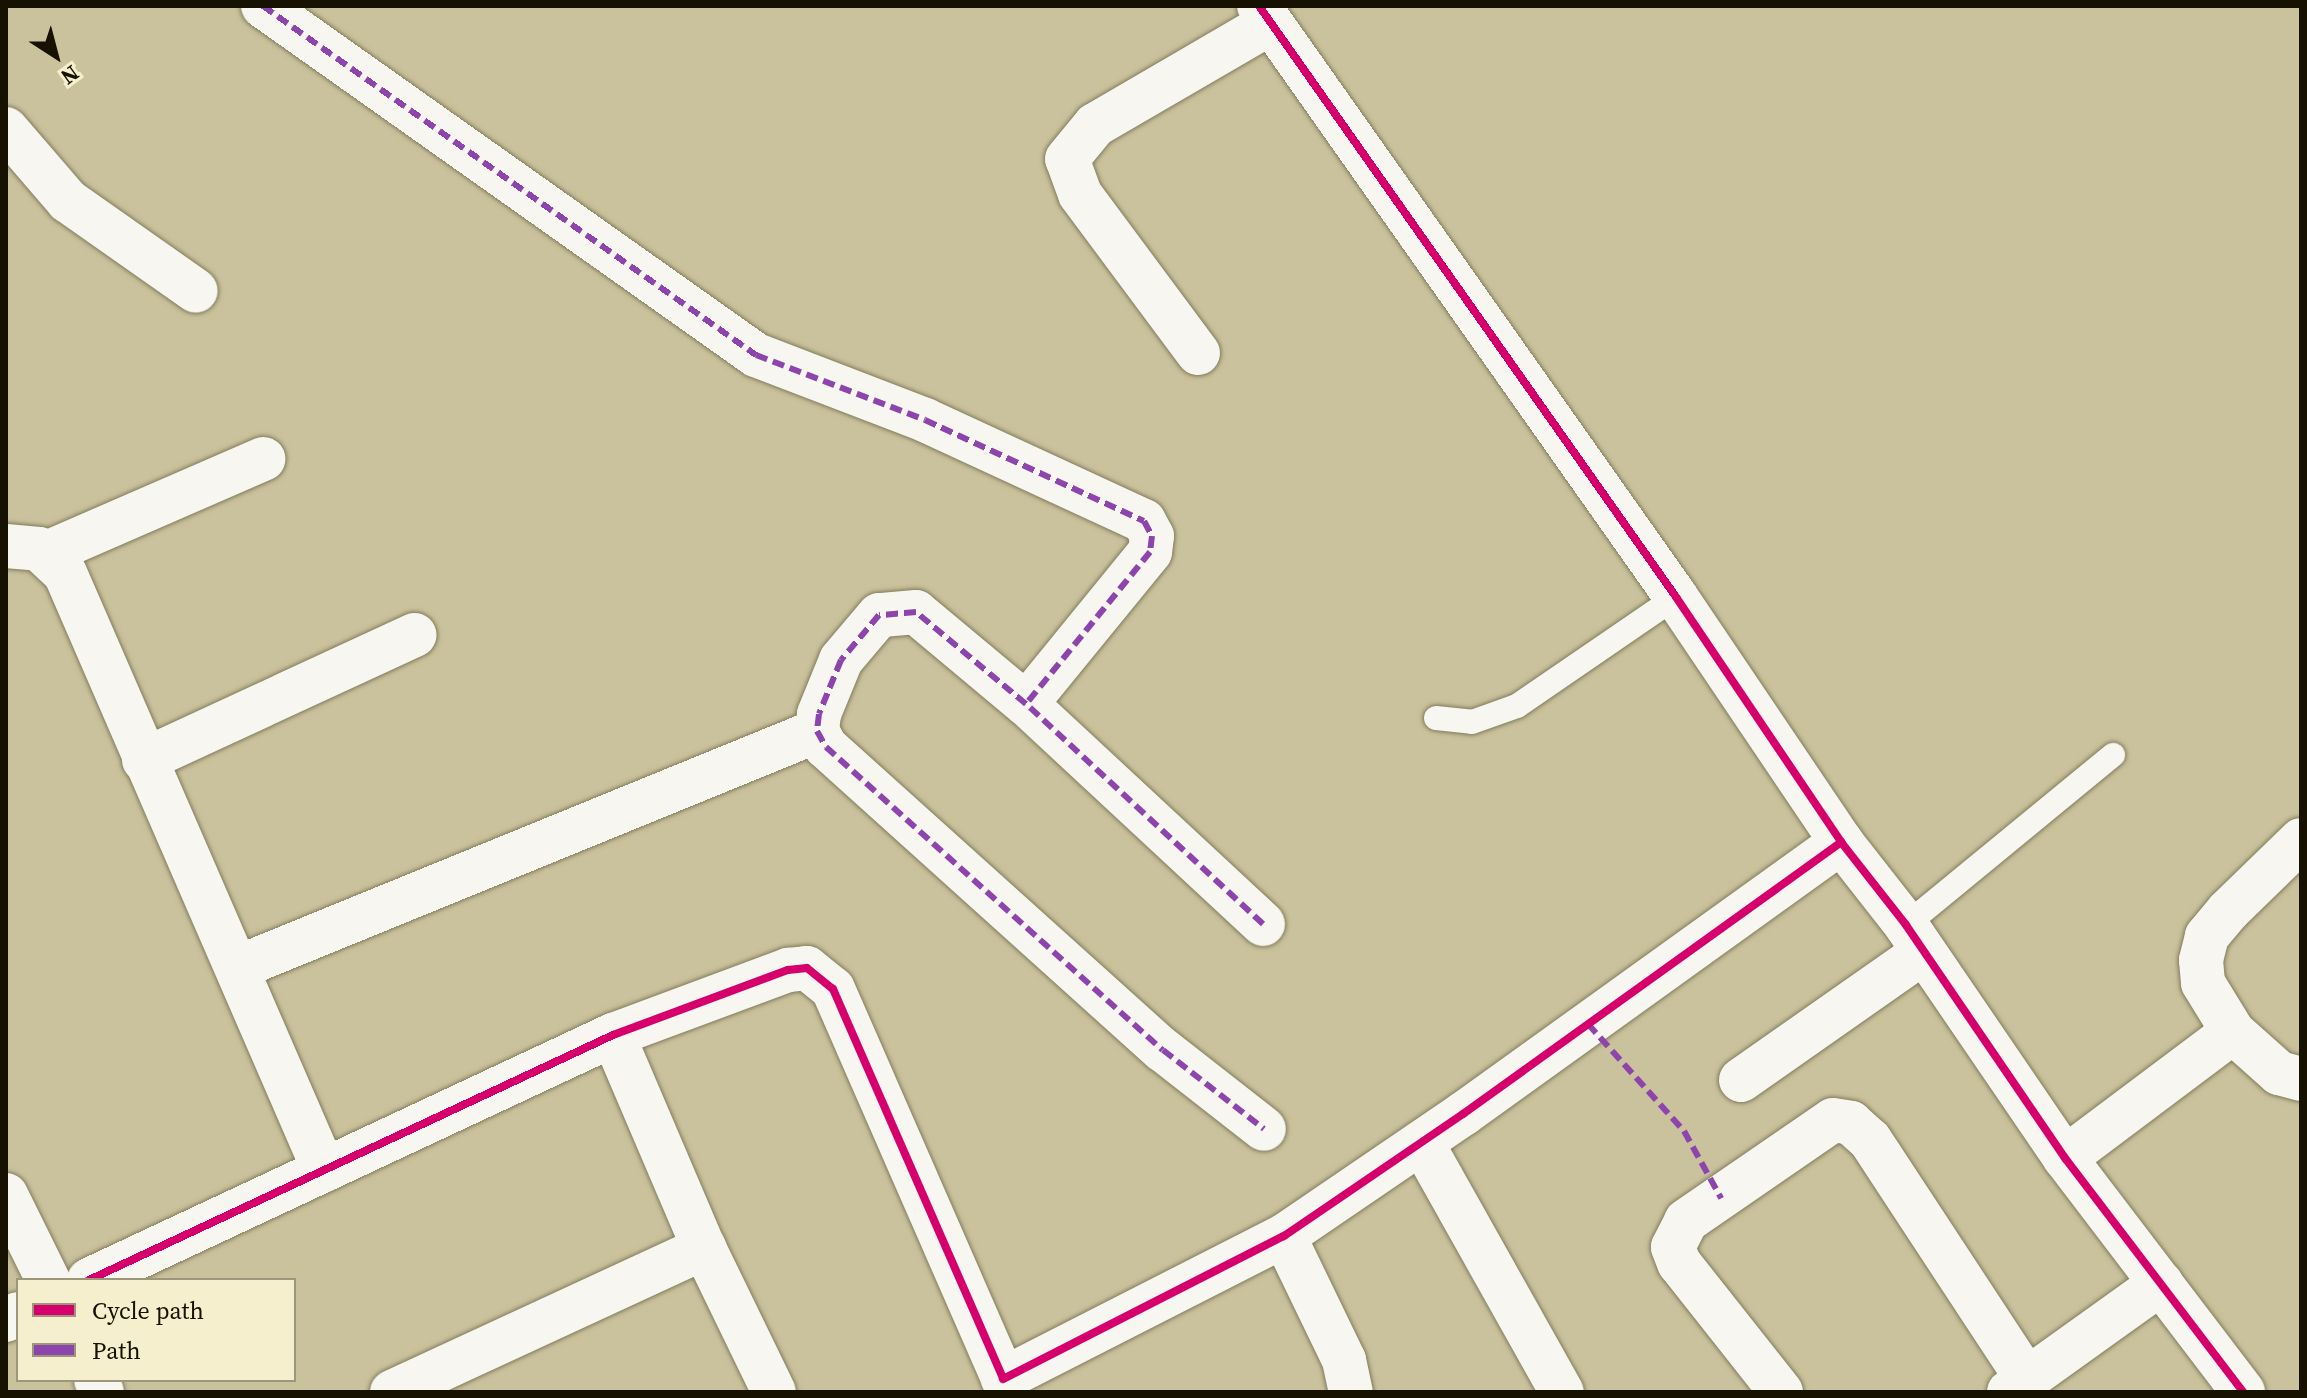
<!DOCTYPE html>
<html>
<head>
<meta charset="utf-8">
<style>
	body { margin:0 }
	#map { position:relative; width:2307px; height:1398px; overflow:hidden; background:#cac29d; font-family:"Source Serif 4",serif }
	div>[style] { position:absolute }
	.roads { filter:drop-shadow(0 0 2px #827c5d) drop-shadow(0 0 2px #827c5d) }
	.lane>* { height:24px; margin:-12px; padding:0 12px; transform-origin:12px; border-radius:12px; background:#f7f6f0 }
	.street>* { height:44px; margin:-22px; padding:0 22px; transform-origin:22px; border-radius:22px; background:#f7f6f0 }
	.quiet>* { height:6px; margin-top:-3px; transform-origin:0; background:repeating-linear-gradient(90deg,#8e44ad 0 12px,transparent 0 18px) }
	.cycleway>* { height:8px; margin:-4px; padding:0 4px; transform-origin:4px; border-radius:4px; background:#d6006c }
	span { translate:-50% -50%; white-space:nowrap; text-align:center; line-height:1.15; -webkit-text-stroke:6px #f6efcd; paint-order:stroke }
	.frame { position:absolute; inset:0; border:8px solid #161100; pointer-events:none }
	.legend { position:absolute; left:16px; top:1278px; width:280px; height:104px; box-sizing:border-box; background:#f6efcd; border:2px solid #9c967b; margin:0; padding:10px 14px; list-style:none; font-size:24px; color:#161100 }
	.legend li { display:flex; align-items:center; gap:16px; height:40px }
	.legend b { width:40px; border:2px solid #9c967b }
	.north { position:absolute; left:16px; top:16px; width:80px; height:80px; -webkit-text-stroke:6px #f6efcd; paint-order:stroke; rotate:144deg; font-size:22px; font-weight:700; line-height:32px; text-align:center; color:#161100 }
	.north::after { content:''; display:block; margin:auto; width:28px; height:36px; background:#161100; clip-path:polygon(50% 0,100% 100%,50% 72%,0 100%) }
</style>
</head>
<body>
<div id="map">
	<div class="roads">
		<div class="lane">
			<i style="left:1436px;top:718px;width:36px;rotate:6deg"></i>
			<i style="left:1472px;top:722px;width:48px;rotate:-19.6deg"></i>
			<i style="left:1517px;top:706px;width:193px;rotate:-34.4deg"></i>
			<i style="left:1906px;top:925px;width:268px;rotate:-39.4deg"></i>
		</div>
		<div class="street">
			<i style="left:263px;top:6px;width:604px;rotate:35.3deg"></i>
			<i style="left:756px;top:355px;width:181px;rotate:21deg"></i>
			<i style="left:925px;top:420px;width:241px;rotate:24.8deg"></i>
			<i style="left:1144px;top:521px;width:17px;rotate:62deg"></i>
			<i style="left:1152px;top:536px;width:16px;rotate:97deg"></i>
			<i style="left:1150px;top:552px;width:196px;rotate:129.2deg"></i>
			<i style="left:1259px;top:6px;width:723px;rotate:54.79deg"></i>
			<i style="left:1676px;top:597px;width:295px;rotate:56deg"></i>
			<i style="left:1841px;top:842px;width:105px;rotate:51.9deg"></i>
			<i style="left:1906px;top:925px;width:282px;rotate:55.7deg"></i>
			<i style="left:2065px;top:1158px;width:294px;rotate:52.7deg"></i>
			<i style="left:6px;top:129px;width:95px;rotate:49.3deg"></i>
			<i style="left:68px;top:201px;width:156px;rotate:35.1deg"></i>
			<i style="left:1198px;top:353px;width:198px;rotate:-126.6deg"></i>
			<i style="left:1080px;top:194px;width:37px;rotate:-110deg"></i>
			<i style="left:1067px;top:159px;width:44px;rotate:-50.5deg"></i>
			<i style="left:1095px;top:125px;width:203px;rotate:-30.2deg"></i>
			<i style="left:6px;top:546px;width:33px;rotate:5deg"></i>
			<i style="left:39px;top:549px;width:35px;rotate:43deg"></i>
			<i style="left:65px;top:573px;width:651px;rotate:66.55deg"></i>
			<i style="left:47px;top:553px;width:236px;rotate:-23.5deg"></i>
			<i style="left:144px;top:760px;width:298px;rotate:-24.8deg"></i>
			<i style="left:2301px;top:840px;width:102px;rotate:135.8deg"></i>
			<i style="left:2228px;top:911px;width:33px;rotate:130deg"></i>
			<i style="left:2207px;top:936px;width:25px;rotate:104deg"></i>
			<i style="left:2201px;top:960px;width:23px;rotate:85deg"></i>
			<i style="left:2203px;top:983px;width:57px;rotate:58.5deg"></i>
			<i style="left:2233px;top:1032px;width:62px;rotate:41.7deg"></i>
			<i style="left:2279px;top:1073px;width:23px;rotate:15deg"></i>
			<i style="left:1263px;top:924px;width:323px;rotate:-137.1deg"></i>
			<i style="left:1026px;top:704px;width:143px;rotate:-140.1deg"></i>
			<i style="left:916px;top:612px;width:37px;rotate:175deg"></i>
			<i style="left:879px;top:615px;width:59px;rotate:130.2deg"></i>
			<i style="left:841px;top:660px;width:58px;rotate:112.2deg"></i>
			<i style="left:819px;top:714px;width:17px;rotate:97deg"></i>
			<i style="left:817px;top:731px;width:18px;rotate:61deg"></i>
			<i style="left:826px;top:747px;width:453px;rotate:42deg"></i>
			<i style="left:1163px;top:1050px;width:128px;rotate:38deg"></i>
			<i style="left:239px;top:967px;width:624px;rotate:-22.21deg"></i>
			<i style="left:613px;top:1035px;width:232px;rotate:66.9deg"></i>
			<i style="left:704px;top:1248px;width:160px;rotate:64.1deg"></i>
			<i style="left:1741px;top:1080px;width:223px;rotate:-35deg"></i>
			<i style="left:1422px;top:1143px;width:286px;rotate:60.7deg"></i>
			<i style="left:2065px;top:1158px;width:210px;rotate:-36.9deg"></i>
			<i style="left:6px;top:1195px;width:95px;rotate:63.7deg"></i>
			<i style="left:1284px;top:1236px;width:138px;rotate:64.2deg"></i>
			<i style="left:1344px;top:1360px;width:33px;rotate:78deg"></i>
			<i style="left:89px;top:1280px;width:578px;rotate:-25.06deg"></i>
			<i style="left:613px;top:1035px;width:187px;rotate:-20.4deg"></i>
			<i style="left:788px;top:970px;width:19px;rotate:-6deg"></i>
			<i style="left:807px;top:968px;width:33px;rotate:39deg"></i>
			<i style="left:833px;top:989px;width:425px;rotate:66.4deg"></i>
			<i style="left:1003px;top:1379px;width:315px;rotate:-27deg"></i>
			<i style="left:1284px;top:1236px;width:217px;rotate:-34.3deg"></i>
			<i style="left:1463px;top:1114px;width:466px;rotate:-35.7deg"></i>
			<i style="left:6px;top:1320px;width:13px;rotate:-27deg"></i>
			<i style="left:96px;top:1380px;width:13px;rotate:63deg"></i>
			<i style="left:392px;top:1392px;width:344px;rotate:-24.8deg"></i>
			<i style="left:1781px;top:1392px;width:164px;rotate:-128.3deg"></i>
			<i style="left:1679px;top:1263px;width:17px;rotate:-111deg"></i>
			<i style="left:1673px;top:1247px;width:29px;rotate:-63deg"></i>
			<i style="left:1686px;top:1221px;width:178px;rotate:-34.5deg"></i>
			<i style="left:1833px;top:1120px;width:18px;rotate:9deg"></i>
			<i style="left:1851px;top:1123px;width:25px;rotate:42deg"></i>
			<i style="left:1870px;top:1140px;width:286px;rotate:56.7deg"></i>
			<i style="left:2009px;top:1392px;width:187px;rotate:-35.6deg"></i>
		</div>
	</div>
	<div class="quiet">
		<i style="left:263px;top:6px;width:604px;rotate:35.3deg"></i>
		<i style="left:756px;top:355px;width:181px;rotate:21deg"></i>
		<i style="left:925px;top:420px;width:241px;rotate:24.8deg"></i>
		<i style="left:1144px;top:521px;width:17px;rotate:62deg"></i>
		<i style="left:1152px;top:536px;width:16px;rotate:97deg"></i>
		<i style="left:1150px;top:552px;width:196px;rotate:129.2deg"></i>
		<i style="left:1263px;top:924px;width:323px;rotate:-137.1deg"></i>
		<i style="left:1026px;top:704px;width:143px;rotate:-140.1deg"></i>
		<i style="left:916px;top:612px;width:37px;rotate:175deg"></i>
		<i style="left:879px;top:615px;width:59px;rotate:130.2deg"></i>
		<i style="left:841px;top:660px;width:58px;rotate:112.2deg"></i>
		<i style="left:819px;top:714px;width:17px;rotate:97deg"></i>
		<i style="left:817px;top:731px;width:18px;rotate:61deg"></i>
		<i style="left:826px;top:747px;width:453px;rotate:42deg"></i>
		<i style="left:1163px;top:1050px;width:128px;rotate:38deg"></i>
		<i style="left:1588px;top:1024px;width:144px;rotate:48.1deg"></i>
		<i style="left:1684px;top:1131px;width:77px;rotate:61.1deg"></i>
	</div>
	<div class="cycleway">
		<i style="left:1259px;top:6px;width:723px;rotate:54.79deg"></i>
		<i style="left:1676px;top:597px;width:295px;rotate:56deg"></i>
		<i style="left:1841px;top:842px;width:105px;rotate:51.9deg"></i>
		<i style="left:1906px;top:925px;width:282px;rotate:55.7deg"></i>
		<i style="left:2065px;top:1158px;width:294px;rotate:52.7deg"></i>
		<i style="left:89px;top:1280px;width:578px;rotate:-25.06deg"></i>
		<i style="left:613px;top:1035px;width:187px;rotate:-20.4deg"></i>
		<i style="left:788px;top:970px;width:19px;rotate:-6deg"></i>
		<i style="left:807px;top:968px;width:33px;rotate:39deg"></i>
		<i style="left:833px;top:989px;width:425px;rotate:66.4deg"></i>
		<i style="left:1003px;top:1379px;width:315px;rotate:-27deg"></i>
		<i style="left:1284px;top:1236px;width:217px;rotate:-34.3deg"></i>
		<i style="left:1463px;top:1114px;width:466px;rotate:-35.7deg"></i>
	</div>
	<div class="frame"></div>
	<ul class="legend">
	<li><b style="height:10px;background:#d6006c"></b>Cycle path</li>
	<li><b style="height:10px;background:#8e44ad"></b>Path</li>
	</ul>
	<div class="north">N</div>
</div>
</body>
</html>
